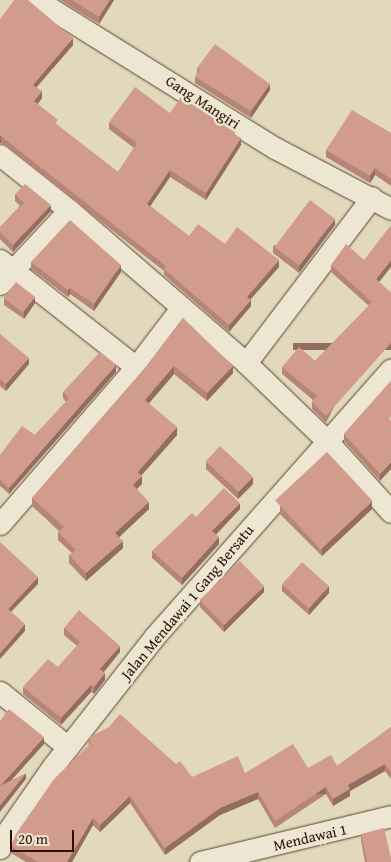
<!DOCTYPE html>
<html>
<head>
<meta charset="utf-8">
<style>
	body { margin:0 }
	#map { position:relative; width:391px; height:862px; overflow:hidden; background:#e2d8bc; font-family:"Gentium Book Plus",serif }
	div>[style] { position:absolute }
	.roads { filter:drop-shadow(0 0 1px #5c4230) drop-shadow(0 0 1px #5c4230) }
	.minor>* { height:21px; margin:-10.5px; padding:0 10.5px; transform-origin:10.5px; border-radius:10.5px; background:#ece6d3 }
	.wall>* { inset:0; background:#b58678 }
	.shaded-wall>* { inset:0; background:#936d62; transform-origin:0 0 }
	.building>* { inset:0; background:#d29c8c; transform-origin:0 0 }
	span { translate:-50% -50%; white-space:nowrap; text-align:center; line-height:1.15; -webkit-text-stroke:5px #ece6d3; paint-order:stroke }
	.street-label { font-size:15px; color:#2f1002 }
	.scale { position:absolute; left:10px; top:830px; width:64px; height:22px; box-sizing:border-box; border:2px solid #2f1002; border-top:0; padding-left:6px; font-size:15px; line-height:18px; white-space:nowrap; color:#2f1002; -webkit-text-stroke:4px #ece6d3; paint-order:stroke }
</style>
</head>
<body>
<div id="map">
	<div class="roads">
		<div class="minor">
			<i style="left:37px;top:0;width:280px;rotate:31.9deg"></i>
			<i style="left:275px;top:148px;width:131px;rotate:27.7deg"></i>
			<i style="left:0;top:155px;width:88px;rotate:38.6deg"></i>
			<i style="left:69px;top:210px;width:234px;rotate:40.8deg"></i>
			<i style="left:246px;top:363px;width:114px;rotate:43.9deg"></i>
			<i style="left:328px;top:442px;width:94px;rotate:48deg"></i>
			<i style="left:0;top:260px;width:173px;rotate:38.2deg"></i>
			<i style="left:0;top:284px;width:101px;rotate:-47deg"></i>
			<i style="left:246px;top:363px;width:208px;rotate:-52.8deg"></i>
			<i style="left:0;top:524px;width:208px;rotate:-49.1deg"></i>
			<i style="left:136px;top:367px;width:74px;rotate:-52.7deg"></i>
			<i style="left:0;top:692px;width:87px;rotate:39deg"></i>
			<i style="left:0;top:848px;width:14px;rotate:-69deg"></i>
			<i style="left:5px;top:835px;width:84px;rotate:-55.2deg"></i>
			<i style="left:53px;top:766px;width:165px;rotate:-51.9deg"></i>
			<i style="left:155px;top:636px;width:356px;rotate:-48.5deg"></i>
			<i style="left:200px;top:862px;width:196px;rotate:-13.5deg"></i>
		</div>
	</div>
	<div class="wall">
		<i style="clip-path:polygon(60px 0,114px 0,99px 24px)"></i>
		<i style="clip-path:polygon(0 19px,73px 45px,37px 87px,42px 98px,38px 104px,58px 126px,118px 172px,134px 148px,109px 129px,109px 122px,170px 113px,236px 135px,241px 145px,206px 200px,170px 177px,150px 206px,189px 236px,225px 244px,279px 267px,251px 299px,251px 306px,229px 332px,164px 275px,164px 271px,1px 143px)"></i>
		<i style="clip-path:polygon(197px 68px,270px 90px,251px 118px,195px 83px,195px 77px,197px 73px)"></i>
		<i style="clip-path:polygon(391px 133px,391px 186px,375px 175px,370px 183px,326px 157px,326px 150px)"></i>
		<i style="clip-path:polygon(15px 194px,51px 211px,13px 252px,0 239px,0 227px,20px 206px,15px 201px)"></i>
		<i style="clip-path:polygon(335px 225px,299px 273px,273px 253px,273px 246px)"></i>
		<i style="clip-path:polygon(31px 262px,121px 272px,94px 311px,70px 294px,68px 297px,31px 269px)"></i>
		<i style="clip-path:polygon(331px 265px,379px 282px,391px 293px,326px 423px,312px 409px,312px 402px,313px 400px,282px 374px,282px 367px,315px 361px,369px 306px,331px 272px)"></i>
		<i style="clip-path:polygon(4px 298px,35px 303px,24px 319px,4px 305px)"></i>
		<i style="clip-path:polygon(183px 318px,233px 373px,207px 401px,174px 374px,149px 403px,177px 435px,141px 476px,142px 484px,137px 489px,149px 509px,119px 537px,123px 548px,86px 581px,69px 563px,69px 555px,72px 553px,58px 540px,58px 532px,59px 531px,32px 506px,32px 498px,145px 368px)"></i>
		<i style="clip-path:polygon(0 334px,29px 364px,6px 391px,0 386px)"></i>
		<i style="clip-path:polygon(116px 372px,9px 494px,0 486px,0 455px,35px 435px,66px 402px,63px 398px,63px 392px)"></i>
		<i style="clip-path:polygon(391px 381px,380px 481px,344px 441px,344px 434px)"></i>
		<i style="clip-path:polygon(206px 462px,253px 484px,238px 499px,206px 469px)"></i>
		<i style="clip-path:polygon(280px 505px,372px 509px,322px 556px,280px 514px)"></i>
		<i style="clip-path:polygon(240px 509px,216px 535px,219px 544px,182px 585px,152px 558px,152px 551px,196px 517px)"></i>
		<i style="clip-path:polygon(282px 585px,329px 593px,309px 615px,282px 591px)"></i>
		<i style="clip-path:polygon(264px 592px,224px 632px,200px 607px,200px 600px)"></i>
		<i style="clip-path:polygon(64px 628px,120px 652px,104px 672px,105px 680px,94px 694px,91px 692px,61px 725px,23px 694px,23px 687px,58px 667px,77px 646px,64px 635px)"></i>
		<i style="clip-path:polygon(391px 727px,391px 779px,385px 771px,350px 791px,350px 796px,333px 806px,326px 794px,275px 828px,258px 799px,220px 815px,165px 855px,130px 803px,100px 832px,93px 825px,72px 862px,26px 862px,11px 853px,11px 846px,89px 746px,88px 738px,176px 764px,192px 777px,245px 773px,337px 766px)"></i>
		<i style="clip-path:polygon(361px 834px,391px 862px,365px 862px,361px 841px)"></i>
	</div>
	<div class="shaded-wall">
		<i style="clip-path:polygon(110px 0,114px 0,99px 24px,99px 17px)"></i>
		<i style="clip-path:polygon(73px 38px,73px 45px,33px 91px,33px 85px)"></i>
		<i style="clip-path:polygon(270px 84px,270px 90px,251px 118px,251px 111px)"></i>
		<i style="clip-path:polygon(42px 91px,42px 98px,34px 108px,34px 101px)"></i>
		<i style="left:0;top:136px;width:1px;height:7px"></i>
		<i style="clip-path:polygon(241px 138px,241px 145px,206px 200px,206px 193px)"></i>
		<i style="clip-path:polygon(375px 168px,375px 175px,370px 183px,370px 176px)"></i>
		<i style="clip-path:polygon(170px 170px,170px 177px,147px 211px,147px 204px)"></i>
		<i style="clip-path:polygon(51px 205px,51px 211px,13px 252px,13px 245px)"></i>
		<i style="clip-path:polygon(335px 219px,335px 225px,299px 273px,299px 266px)"></i>
		<i style="clip-path:polygon(279px 260px,279px 267px,247px 303px,247px 297px)"></i>
		<i style="clip-path:polygon(391px 260px,391px 267px,376px 286px,376px 279px)"></i>
		<i style="clip-path:polygon(121px 265px,121px 272px,94px 311px,94px 304px)"></i>
		<i style="clip-path:polygon(70px 288px,70px 294px,68px 297px,68px 290px)"></i>
		<i style="clip-path:polygon(35px 297px,35px 303px,24px 319px,24px 312px)"></i>
		<i style="clip-path:polygon(251px 300px,251px 306px,229px 332px,229px 325px)"></i>
		<i style="left:391px;top:343px;width:7px;height:98px;rotate:90deg"></i>
		<i style="clip-path:polygon(29px 358px,29px 364px,6px 391px,6px 384px)"></i>
		<i style="clip-path:polygon(116px 365px,116px 372px,9px 494px,9px 488px)"></i>
		<i style="clip-path:polygon(174px 366px,174px 374px,145px 408px,145px 400px)"></i>
		<i style="clip-path:polygon(233px 366px,233px 373px,207px 401px,207px 393px)"></i>
		<i style="clip-path:polygon(177px 427px,177px 435px,139px 478px,142px 476px,142px 484px,133px 492px,133px 485px,138px 472px)"></i>
		<i style="clip-path:polygon(391px 462px,391px 469px,380px 481px,380px 474px)"></i>
		<i style="clip-path:polygon(253px 477px,253px 484px,238px 499px,238px 492px)"></i>
		<i style="clip-path:polygon(372px 501px,372px 509px,322px 556px,322px 548px)"></i>
		<i style="clip-path:polygon(149px 502px,149px 509px,115px 541px,115px 533px)"></i>
		<i style="clip-path:polygon(240px 503px,240px 509px,212px 538px,212px 531px)"></i>
		<i style="clip-path:polygon(219px 537px,219px 544px,182px 585px,182px 578px)"></i>
		<i style="clip-path:polygon(123px 541px,123px 548px,86px 581px,86px 573px)"></i>
		<i style="clip-path:polygon(38px 577px,38px 584px,8px 615px,8px 609px)"></i>
		<i style="clip-path:polygon(264px 586px,264px 592px,224px 632px,224px 625px)"></i>
		<i style="clip-path:polygon(329px 586px,329px 593px,309px 615px,309px 609px)"></i>
		<i style="clip-path:polygon(25px 624px,25px 631px,0 659px,0 653px)"></i>
		<i style="clip-path:polygon(120px 646px,120px 652px,100px 676px,100px 669px)"></i>
		<i style="clip-path:polygon(105px 673px,105px 680px,94px 694px,94px 687px)"></i>
		<i style="clip-path:polygon(91px 685px,91px 692px,61px 725px,61px 718px)"></i>
		<i style="clip-path:polygon(44px 737px,44px 744px,0 793px,0 786px)"></i>
		<i style="clip-path:polygon(385px 764px,385px 771px,350px 791px,350px 796px,333px 806px,333px 799px,348px 785px)"></i>
		<i style="clip-path:polygon(26px 773px,26px 779px,0 812px,0 805px)"></i>
		<i style="left:326px;top:787px;width:7px;height:61px;rotate:90deg"></i>
		<i style="clip-path:polygon(258px 792px,258px 799px,220px 815px,165px 855px,165px 848px,220px 808px)"></i>
		<i style="clip-path:polygon(130px 796px,130px 803px,100px 832px,100px 825px)"></i>
		<i style="clip-path:polygon(93px 818px,93px 825px,72px 862px,67px 862px)"></i>
	</div>
	<div class="building">
		<i style="clip-path:polygon(14px 0,28px 0,73px 38px,33px 85px,42px 91px,34px 101px,58px 120px,55px 123px,118px 172px,137px 143px,109px 122px,135px 87px,170px 113px,181px 97px,236px 132px,234px 134px,241px 138px,206px 193px,170px 170px,147px 204px,189px 236px,198px 224px,225px 244px,237px 227px,279px 260px,247px 297px,251px 300px,229px 325px,164px 269px,166px 266px,1px 136px,0 136px,0 19px)"></i>
		<i style="clip-path:polygon(72px 0,110px 0,99px 17px)"></i>
		<i style="clip-path:polygon(215px 44px,270px 84px,251px 111px,195px 77px,200px 70px,197px 68px)"></i>
		<i style="clip-path:polygon(352px 110px,391px 133px,391px 179px,375px 168px,370px 176px,326px 150px)"></i>
		<i style="clip-path:polygon(25px 184px,51px 205px,13px 245px,0 232px,0 227px,24px 203px,15px 194px)"></i>
		<i style="left:310px;top:200px;width:31px;height:59px;rotate:37deg"></i>
		<i style="clip-path:polygon(70px 220px,121px 265px,94px 304px,70px 288px,68px 290px,31px 262px)"></i>
		<i style="clip-path:polygon(391px 225px,391px 260px,376px 279px,391px 293px,391px 343px,326px 416px,312px 402px,317px 396px,282px 367px,299px 347px,315px 361px,372px 302px,331px 265px,346px 244px,364px 260px)"></i>
		<i style="left:16px;top:282px;width:24px;height:20px;rotate:38deg"></i>
		<i style="clip-path:polygon(183px 318px,233px 366px,207px 393px,174px 366px,145px 400px,177px 427px,138px 472px,142px 476px,133px 485px,149px 502px,115px 533px,123px 541px,86px 573px,69px 555px,76px 550px,58px 532px,64px 527px,32px 498px,145px 368px)"></i>
		<i style="clip-path:polygon(0 334px,29px 358px,6px 384px,0 379px)"></i>
		<i style="clip-path:polygon(100px 352px,116px 365px,9px 488px,0 480px,0 455px,22px 426px,35px 435px,69px 398px,63px 392px)"></i>
		<i style="clip-path:polygon(391px 381px,391px 416px,389px 419px,391px 421px,391px 462px,380px 474px,344px 434px)"></i>
		<i style="left:220px;top:446px;width:45px;height:21px;rotate:43deg"></i>
		<i style="left:327px;top:452px;width:67px;height:71px;rotate:47deg"></i>
		<i style="clip-path:polygon(224px 488px,240px 503px,212px 531px,219px 537px,182px 578px,152px 551px,192px 513px,196px 517px)"></i>
		<i style="clip-path:polygon(0 542px,38px 577px,8px 609px,25px 624px,0 653px)"></i>
		<i style="left:240px;top:561px;width:35px;height:56px;rotate:46deg"></i>
		<i style="left:302px;top:562px;width:36px;height:30px;rotate:42deg"></i>
		<i style="clip-path:polygon(79px 610px,120px 646px,100px 669px,105px 673px,94px 687px,91px 685px,61px 718px,23px 687px,48px 659px,58px 667px,80px 642px,64px 628px)"></i>
		<i style="clip-path:polygon(9px 709px,44px 737px,0 786px,0 721px)"></i>
		<i style="clip-path:polygon(120px 714px,176px 764px,180px 761px,192px 777px,238px 756px,245px 773px,293px 744px,308px 768px,331px 755px,337px 766px,391px 727px,391px 772px,385px 764px,348px 785px,350px 789px,333px 799px,326px 787px,275px 821px,258px 792px,220px 808px,165px 848px,130px 796px,100px 825px,93px 818px,67px 862px,38px 862px,11px 846px,16px 834px,54px 779px,91px 743px,88px 738px,109px 727px)"></i>
		<i style="clip-path:polygon(26px 773px,0 805px,0 786px)"></i>
		<i style="clip-path:polygon(384px 828px,391px 858px,391px 862px,367px 862px,361px 834px)"></i>
	</div>
	<div class="street-label">
		<span style="left:203px;top:102px;rotate:33deg">Gang Mangiri</span>
		<span style="left:187px;top:602px;rotate:-50deg">Jalan Mendawai 1 Gang Bersatu</span>
		<span style="left:310px;top:837px;rotate:-13deg">Mendawai 1</span>
	</div>
	<div class="scale">20 m</div>
</div>
</body>
</html>
